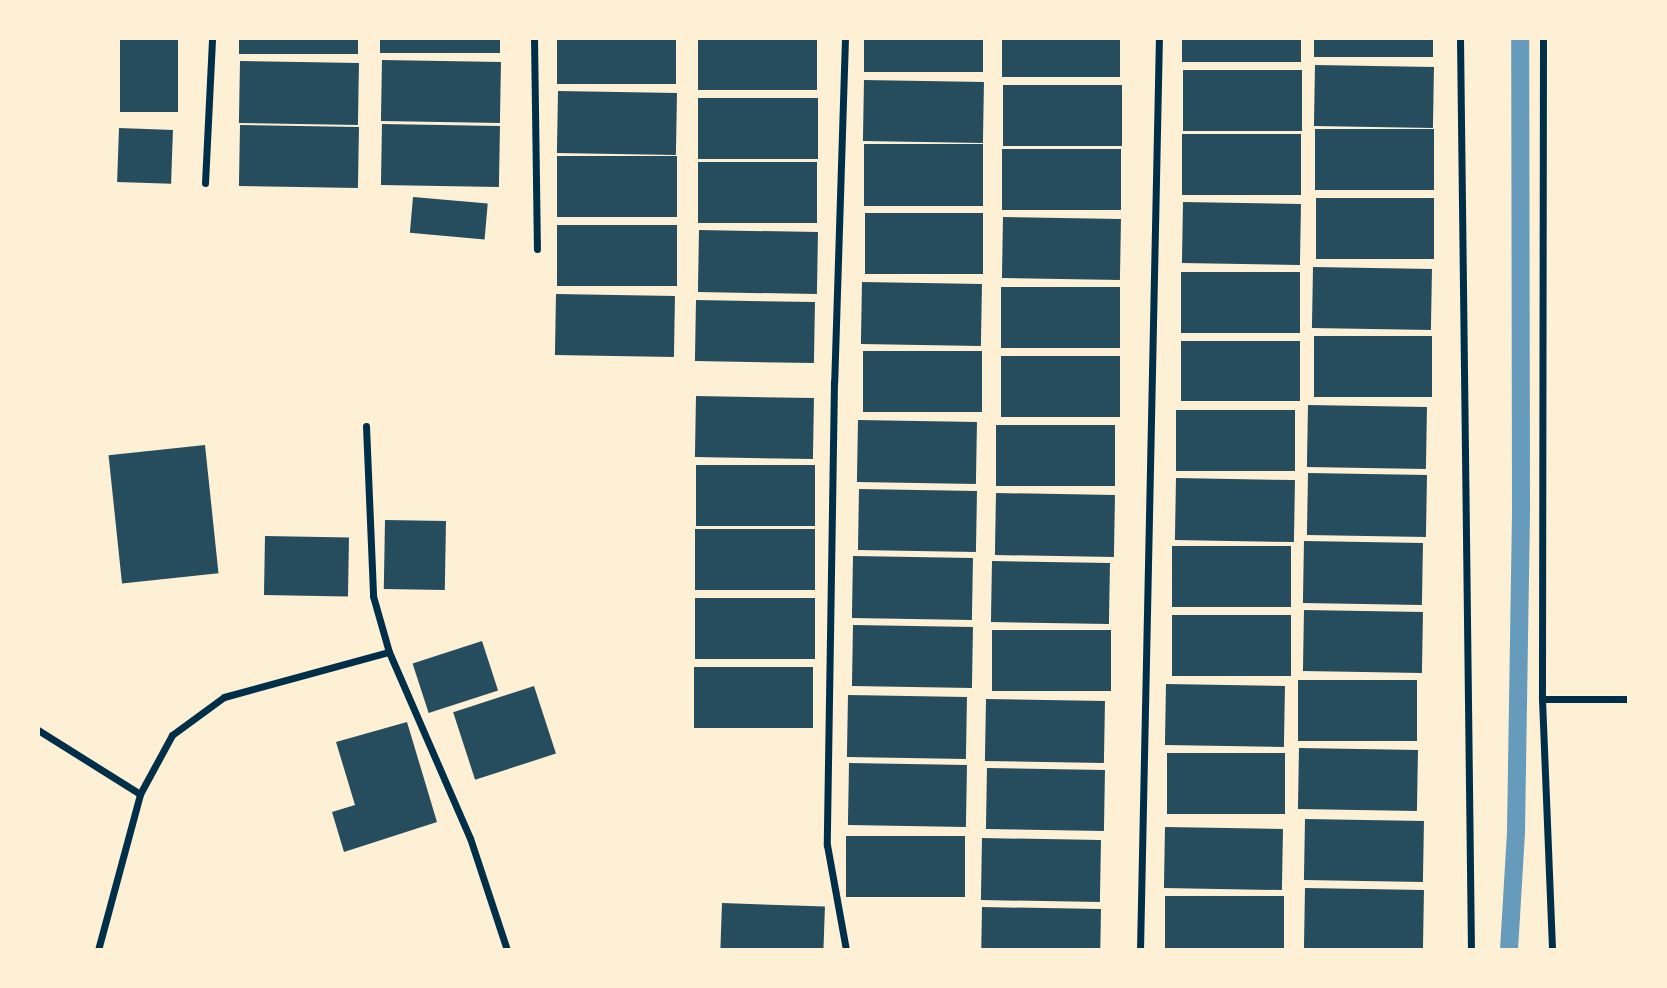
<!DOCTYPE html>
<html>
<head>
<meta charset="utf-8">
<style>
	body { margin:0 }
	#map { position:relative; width:1667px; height:988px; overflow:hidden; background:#fdf0d5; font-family:Literata,serif }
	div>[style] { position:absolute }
	.stream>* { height:18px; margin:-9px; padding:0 9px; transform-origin:9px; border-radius:9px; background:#669bbc }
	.building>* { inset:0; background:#264d5e; transform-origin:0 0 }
	.minor>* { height:7px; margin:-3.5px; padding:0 3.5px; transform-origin:3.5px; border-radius:3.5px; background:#003049 }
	span { translate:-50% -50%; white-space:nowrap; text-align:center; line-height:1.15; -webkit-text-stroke:5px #fdf0d5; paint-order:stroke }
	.frame { position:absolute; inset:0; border:40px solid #fdf0d5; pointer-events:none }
</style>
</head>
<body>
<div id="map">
	<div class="stream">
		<i style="left:1509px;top:950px;width:119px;rotate:-86.6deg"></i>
		<i style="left:1516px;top:831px;width:325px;rotate:-89.1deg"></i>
		<i style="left:1521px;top:506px;width:468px;rotate:-90.1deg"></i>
	</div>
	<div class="building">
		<i style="left:120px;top:38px;width:58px;height:74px"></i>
		<i style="left:239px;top:38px;width:119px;height:16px"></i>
		<i style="left:380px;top:38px;width:120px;height:15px"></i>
		<i style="left:557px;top:38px;width:119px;height:46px"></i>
		<i style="left:698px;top:38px;width:119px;height:52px"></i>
		<i style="left:864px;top:38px;width:119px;height:34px"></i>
		<i style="left:1002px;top:38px;width:118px;height:39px"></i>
		<i style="left:1182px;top:38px;width:119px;height:24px"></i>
		<i style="left:1314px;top:38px;width:119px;height:19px"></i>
		<i style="left:382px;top:60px;width:119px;height:61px;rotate:1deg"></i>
		<i style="left:240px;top:61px;width:119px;height:62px;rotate:1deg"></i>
		<i style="left:1315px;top:65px;width:119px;height:61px;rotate:1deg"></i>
		<i style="left:1183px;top:70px;width:119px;height:61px"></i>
		<i style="left:864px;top:80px;width:120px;height:61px;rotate:1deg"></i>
		<i style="left:1003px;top:85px;width:119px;height:61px"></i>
		<i style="left:558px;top:91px;width:119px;height:62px;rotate:1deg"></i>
		<i style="left:698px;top:98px;width:120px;height:61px"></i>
		<i style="left:382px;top:124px;width:118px;height:61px;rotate:1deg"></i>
		<i style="left:240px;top:125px;width:119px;height:61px;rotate:1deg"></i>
		<i style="left:119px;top:128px;width:54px;height:54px;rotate:2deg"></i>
		<i style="left:1315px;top:129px;width:119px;height:61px"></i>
		<i style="left:1182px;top:134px;width:119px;height:61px"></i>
		<i style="left:864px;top:144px;width:119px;height:62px"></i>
		<i style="left:1002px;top:149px;width:119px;height:61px"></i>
		<i style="left:557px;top:156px;width:120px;height:61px"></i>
		<i style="left:698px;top:162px;width:119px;height:61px"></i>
		<i style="left:413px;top:197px;width:75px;height:36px;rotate:5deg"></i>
		<i style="left:1316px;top:198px;width:118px;height:61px"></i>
		<i style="left:1183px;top:202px;width:118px;height:61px;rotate:1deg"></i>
		<i style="left:865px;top:213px;width:118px;height:61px"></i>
		<i style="left:1003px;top:217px;width:118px;height:61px;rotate:1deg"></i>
		<i style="left:557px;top:225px;width:120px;height:61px"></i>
		<i style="left:699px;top:230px;width:119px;height:62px;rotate:1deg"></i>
		<i style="left:1313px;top:267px;width:119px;height:61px;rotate:1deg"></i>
		<i style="left:1181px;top:272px;width:119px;height:61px"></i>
		<i style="left:862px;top:282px;width:120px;height:62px;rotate:1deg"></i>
		<i style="left:1001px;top:287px;width:119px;height:61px"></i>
		<i style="left:556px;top:294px;width:119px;height:61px;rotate:1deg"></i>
		<i style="left:696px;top:300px;width:119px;height:61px;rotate:1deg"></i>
		<i style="left:1314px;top:336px;width:118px;height:61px"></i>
		<i style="left:1181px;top:341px;width:119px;height:60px"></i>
		<i style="left:863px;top:351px;width:119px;height:61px"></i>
		<i style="left:1001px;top:356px;width:119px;height:61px"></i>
		<i style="left:696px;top:396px;width:118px;height:61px;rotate:1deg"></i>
		<i style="left:1308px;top:405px;width:119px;height:62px;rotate:1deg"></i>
		<i style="left:1176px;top:410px;width:119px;height:61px"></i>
		<i style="left:858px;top:420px;width:119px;height:62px;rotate:1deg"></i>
		<i style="left:996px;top:425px;width:119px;height:61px"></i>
		<i style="left:205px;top:445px;width:129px;height:97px;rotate:84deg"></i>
		<i style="left:696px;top:465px;width:119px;height:61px"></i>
		<i style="left:1308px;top:473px;width:119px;height:62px;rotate:1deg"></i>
		<i style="left:1176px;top:478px;width:119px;height:62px;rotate:1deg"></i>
		<i style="left:859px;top:489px;width:118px;height:61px;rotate:1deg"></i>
		<i style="left:996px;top:493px;width:119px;height:62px;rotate:1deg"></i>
		<i style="left:385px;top:520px;width:61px;height:69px;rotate:1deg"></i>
		<i style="left:695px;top:529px;width:120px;height:61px"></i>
		<i style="left:265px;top:536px;width:84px;height:59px;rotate:1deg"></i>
		<i style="left:1304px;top:541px;width:119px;height:62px;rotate:1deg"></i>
		<i style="left:1172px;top:546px;width:119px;height:61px"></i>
		<i style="left:853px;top:556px;width:120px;height:62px;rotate:1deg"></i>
		<i style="left:992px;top:561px;width:118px;height:61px;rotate:1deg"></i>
		<i style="left:695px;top:598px;width:120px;height:61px"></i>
		<i style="left:1304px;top:610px;width:119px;height:61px;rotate:1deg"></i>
		<i style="left:1172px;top:615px;width:119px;height:61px"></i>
		<i style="left:853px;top:625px;width:120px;height:61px;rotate:1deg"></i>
		<i style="left:992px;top:630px;width:119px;height:61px"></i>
		<i style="left:482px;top:641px;width:52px;height:73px;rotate:72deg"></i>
		<i style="left:694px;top:667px;width:119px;height:61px"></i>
		<i style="left:1298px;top:680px;width:119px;height:61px"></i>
		<i style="left:1166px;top:684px;width:119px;height:61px;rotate:1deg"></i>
		<i style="left:534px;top:686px;width:71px;height:85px;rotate:72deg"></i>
		<i style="left:848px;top:695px;width:119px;height:62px;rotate:1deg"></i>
		<i style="left:986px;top:699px;width:119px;height:62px;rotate:1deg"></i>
		<i style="clip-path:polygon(407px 722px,437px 822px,344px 852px,332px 812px,355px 805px,336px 742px)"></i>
		<i style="left:1299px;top:748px;width:119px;height:61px;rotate:1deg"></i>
		<i style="left:1167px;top:753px;width:118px;height:61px"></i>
		<i style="left:849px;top:763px;width:118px;height:62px;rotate:1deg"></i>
		<i style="left:987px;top:768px;width:118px;height:61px;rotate:1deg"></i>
		<i style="left:1305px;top:819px;width:119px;height:61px;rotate:1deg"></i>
		<i style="left:1165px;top:827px;width:118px;height:61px;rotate:1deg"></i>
		<i style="left:846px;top:836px;width:119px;height:61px"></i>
		<i style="left:982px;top:838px;width:119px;height:62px;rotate:1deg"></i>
		<i style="left:1305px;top:888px;width:119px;height:61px;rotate:1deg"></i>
		<i style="left:1165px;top:896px;width:119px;height:54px"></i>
		<i style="left:722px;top:903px;width:103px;height:47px;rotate:2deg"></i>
		<i style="left:982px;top:907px;width:119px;height:43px;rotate:1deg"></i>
	</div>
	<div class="minor">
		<i style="left:534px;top:38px;width:211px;rotate:89.2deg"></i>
		<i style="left:845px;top:38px;width:344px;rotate:91.8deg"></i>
		<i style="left:834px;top:382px;width:463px;rotate:90.9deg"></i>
		<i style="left:827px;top:845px;width:107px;rotate:79.7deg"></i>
		<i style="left:1460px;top:38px;width:912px;rotate:89.31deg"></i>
		<i style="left:1543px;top:38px;width:661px;rotate:90.09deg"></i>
		<i style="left:1542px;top:699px;width:251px;rotate:87.7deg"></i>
		<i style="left:205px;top:183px;width:145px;rotate:-87.2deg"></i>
		<i style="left:366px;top:426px;width:170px;rotate:87.6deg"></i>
		<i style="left:373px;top:596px;width:58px;rotate:74.1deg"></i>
		<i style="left:389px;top:652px;width:203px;rotate:66.5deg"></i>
		<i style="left:470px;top:838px;width:118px;rotate:71.7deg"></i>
		<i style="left:1542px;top:699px;width:86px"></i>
		<i style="left:38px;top:730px;width:120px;rotate:32.1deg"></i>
		<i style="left:98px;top:950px;width:162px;rotate:-74.9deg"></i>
		<i style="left:140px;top:794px;width:67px;rotate:-61.5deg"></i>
		<i style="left:172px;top:735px;width:64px;rotate:-36.2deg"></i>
		<i style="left:224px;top:697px;width:171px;rotate:-15.3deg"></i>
		<i style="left:1140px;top:950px;width:912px;rotate:-88.81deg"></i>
	</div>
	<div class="frame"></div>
</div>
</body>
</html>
